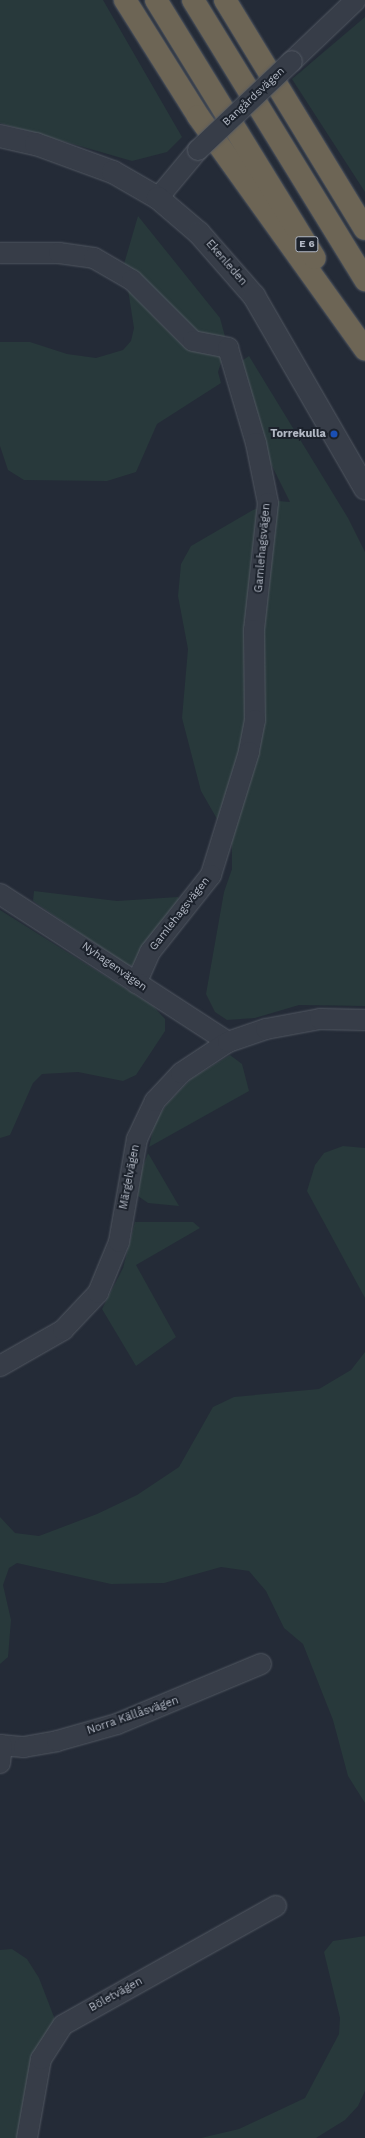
<!DOCTYPE html>
<html>
<head>
<meta charset="utf-8">
<style>
	body { margin:0 }
	#map { position:relative; width:365px; height:2138px; overflow:hidden; background:#242b37; font-family:"Work Sans",sans-serif }
	div>[style] { position:absolute }
	.green>* { inset:0; background:#28393b }
	.roads { filter:drop-shadow(0 0 1px #525862) drop-shadow(0 0 1px #525862) }
	.minor>* { height:20px; margin:-10px; padding:0 10px; transform-origin:10px; border-radius:10px; background:#373d48 }
	.tertiary>* { height:22px; margin:-11px; padding:0 11px; transform-origin:11px; border-radius:11px; background:#373d48 }
	.motorway>* { height:22px; margin:-11px; padding:0 11px; transform-origin:11px; border-radius:11px; background:#6d6555 }
	.bridges { filter:drop-shadow(0 0 1px #525862) drop-shadow(0 0 1px #525862) }
	.minor-bridge>* { height:20px; margin:-10px; padding:0 10px; transform-origin:10px; border-radius:10px; background:#373d48 }
	.dots>* { width:11px; height:11px; translate:-50% -50%; box-sizing:border-box; border:2px solid #1c222c; border-radius:50% }
	span { translate:-50% -50%; white-space:nowrap; text-align:center; line-height:1.15; -webkit-text-stroke:4px #1c222c; paint-order:stroke }
	.shield-label span { padding:1px 3px; background:#1c222c; border:1px solid; border-radius:3px; -webkit-text-stroke-width:0 }
	.shield-label { font-size:10px; color:#b2b8c4; font-weight:700 }
	.street-label { font-size:11px; color:#b2b8c4 }
	.poi-label { font-size:11px; color:#b2b8c4; font-weight:700 }
	.right { translate:-100% -50%; text-align:right }
</style>
</head>
<body>
<div id="map">
	<div class="green">
		<i style="clip-path:polygon(0 0,103px 0,182px 137px,167px 152px,132px 161px,0 123px)"></i>
		<i style="clip-path:polygon(365px 17px,365px 192px,292px 79px)"></i>
		<i style="clip-path:polygon(138px 216px,220px 318px,227px 344px,218px 372px,221px 383px,157px 424px,136px 472px,107px 481px,24px 480px,8px 470px,0 446px,0 342px,30px 342px,67px 354px,96px 358px,123px 350px,131px 341px,134px 328px,124px 264px)"></i>
		<i style="clip-path:polygon(249px 356px,348px 518px,365px 552px,365px 1006px,299px 1005px,255px 1018px,227px 1020px,215px 1012px,206px 994px,224px 892px,232px 869px,232px 845px,201px 791px,182px 718px,188px 649px,178px 596px,181px 564px,191px 546px,253px 510px,278px 501px,290px 502px,265px 452px,243px 368px,243px 360px)"></i>
		<i style="clip-path:polygon(34px 891px,117px 901px,178px 897px,180px 903px,136px 965px,128px 966px,33px 901px)"></i>
		<i style="clip-path:polygon(0 910px,153px 1006px,165px 1019px,165px 1031px,136px 1075px,123px 1081px,78px 1072px,42px 1074px,33px 1083px,10px 1135px,0 1138px)"></i>
		<i style="clip-path:polygon(230px 1055px,242px 1064px,249px 1091px,149px 1147px,155px 1122px,167px 1104px,191px 1079px)"></i>
		<i style="clip-path:polygon(343px 1146px,365px 1148px,365px 1298px,307px 1191px,315px 1165px,324px 1153px)"></i>
		<i style="clip-path:polygon(148px 1153px,179px 1206px,148px 1203px,138px 1196px,140px 1175px)"></i>
		<i style="clip-path:polygon(135px 1222px,193px 1222px,200px 1228px,136px 1265px,176px 1337px,136px 1366px,102px 1309px,123px 1268px)"></i>
		<i style="clip-path:polygon(365px 1352px,365px 1803px,348px 1776px,333px 1720px,303px 1644px,284px 1628px,266px 1591px,249px 1571px,221px 1567px,164px 1583px,111px 1584px,17px 1563px,9px 1568px,3px 1585px,11px 1620px,8px 1657px,0 1664px,0 1517px,15px 1533px,39px 1536px,97px 1514px,137px 1495px,179px 1467px,213px 1407px,234px 1397px,319px 1389px,351px 1370px)"></i>
		<i style="clip-path:polygon(365px 1936px,365px 2091px,358px 2106px,345px 2120px,316px 2138px,201px 2138px,239px 2129px,305px 2098px,339px 2034px,340px 2018px,324px 1952px,333px 1941px)"></i>
		<i style="clip-path:polygon(12px 1949px,27px 1959px,39px 1978px,54px 2017px,55px 2037px,32px 2138px,0 2138px,0 1950px)"></i>
	</div>
	<div class="roads">
		<div class="minor">
			<i style="left:292px;top:61px;width:88px;rotate:-43.6deg"></i>
			<i style="left:158px;top:198px;width:62px;rotate:-50.2deg"></i>
			<i style="left:0;top:253px;width:59px"></i>
			<i style="left:59px;top:253px;width:35px;rotate:8deg"></i>
			<i style="left:94px;top:258px;width:44px;rotate:30.1deg"></i>
			<i style="left:132px;top:280px;width:86px;rotate:45deg"></i>
			<i style="left:193px;top:341px;width:36px;rotate:11deg"></i>
			<i style="left:228px;top:348px;width:99px;rotate:73.6deg"></i>
			<i style="left:256px;top:443px;width:61px;rotate:78.7deg"></i>
			<i style="left:268px;top:503px;width:128px;rotate:96.3deg"></i>
			<i style="left:254px;top:630px;width:90px;rotate:89.4deg"></i>
			<i style="left:255px;top:720px;width:33px;rotate:101deg"></i>
			<i style="left:249px;top:752px;width:129px;rotate:107.2deg"></i>
			<i style="left:211px;top:875px;width:98px;rotate:128.4deg"></i>
			<i style="left:150px;top:952px;width:34px;rotate:114deg"></i>
			<i style="left:0;top:894px;width:272px;rotate:33deg"></i>
			<i style="left:0;top:1366px;width:73px;rotate:-29.7deg"></i>
			<i style="left:63px;top:1330px;width:51px;rotate:-46.6deg"></i>
			<i style="left:98px;top:1293px;width:55px;rotate:-67.6deg"></i>
			<i style="left:119px;top:1242px;width:105px;rotate:-80.1deg"></i>
			<i style="left:137px;top:1139px;width:42px;rotate:-64.7deg"></i>
			<i style="left:155px;top:1101px;width:38px;rotate:-47deg"></i>
			<i style="left:181px;top:1073px;width:56px;rotate:-33.4deg"></i>
			<i style="left:228px;top:1042px;width:40px;rotate:-18.9deg"></i>
			<i style="left:266px;top:1029px;width:55px;rotate:-10.5deg"></i>
			<i style="left:320px;top:1019px;width:45px;rotate:1.3deg"></i>
			<i style="left:0;top:1745px;width:24px;rotate:5deg"></i>
			<i style="left:24px;top:1747px;width:34px;rotate:-10deg"></i>
			<i style="left:57px;top:1741px;width:62px;rotate:-15.8deg"></i>
			<i style="left:117px;top:1724px;width:156px;rotate:-22.6deg"></i>
			<i style="left:0;top:1763px;width:18px;rotate:-84deg"></i>
			<i style="left:27px;top:2138px;width:80px;rotate:-80deg"></i>
			<i style="left:41px;top:2059px;width:40px;rotate:-57.1deg"></i>
			<i style="left:63px;top:2025px;width:244px;rotate:-29.2deg"></i>
		</div>
		<div class="tertiary">
			<i style="left:0;top:136px;width:37px;rotate:13deg"></i>
			<i style="left:36px;top:144px;width:82px;rotate:20deg"></i>
			<i style="left:113px;top:172px;width:52px;rotate:30deg"></i>
			<i style="left:158px;top:198px;width:54px;rotate:40.5deg"></i>
			<i style="left:199px;top:233px;width:84px;rotate:48.9deg"></i>
			<i style="left:254px;top:296px;width:222px;rotate:60deg"></i>
		</div>
		<div class="motorway">
			<i style="left:125px;top:0;width:137px;rotate:57.8deg"></i>
			<i style="left:198px;top:116px;width:287px;rotate:54.4deg"></i>
			<i style="left:156px;top:0;width:303px;rotate:58.4deg"></i>
			<i style="left:193px;top:0;width:329px;rotate:58.4deg"></i>
			<i style="left:225px;top:0;width:268px;rotate:58.6deg"></i>
		</div>
	</div>
	<div class="bridges">
		<div class="minor-bridge">
			<i style="left:198px;top:150px;width:129px;rotate:-43.4deg"></i>
		</div>
	</div>
	<div class="dots">
		<i style="left:334px;top:434px;background:#1a4fb4"></i>
	</div>
	<div class="shield-label">
		<span style="left:307px;top:244px">E 6</span>
	</div>
	<div class="street-label">
		<span style="left:254px;top:97px;rotate:-43deg">Bangårdsvägen</span>
		<span style="left:226px;top:263px;rotate:49deg">Ekenleden</span>
		<span style="left:263px;top:548px;rotate:-85deg">Gamlehagsvägen</span>
		<span style="left:180px;top:914px;rotate:-52deg">Gamlehagsvägen</span>
		<span style="left:114px;top:967px;rotate:35deg">Nyhagenvägen</span>
		<span style="left:130px;top:1177px;rotate:-79deg">Märgelvägen</span>
		<span style="left:133px;top:1716px;rotate:-19deg">Norra Källåsvägen</span>
		<span style="left:116px;top:1995px;rotate:-29deg">Böletvägen</span>
	</div>
	<div class="poi-label">
		<span class="right" style="left:326px;top:434px">Torrekulla</span>
	</div>
</div>
</body>
</html>
